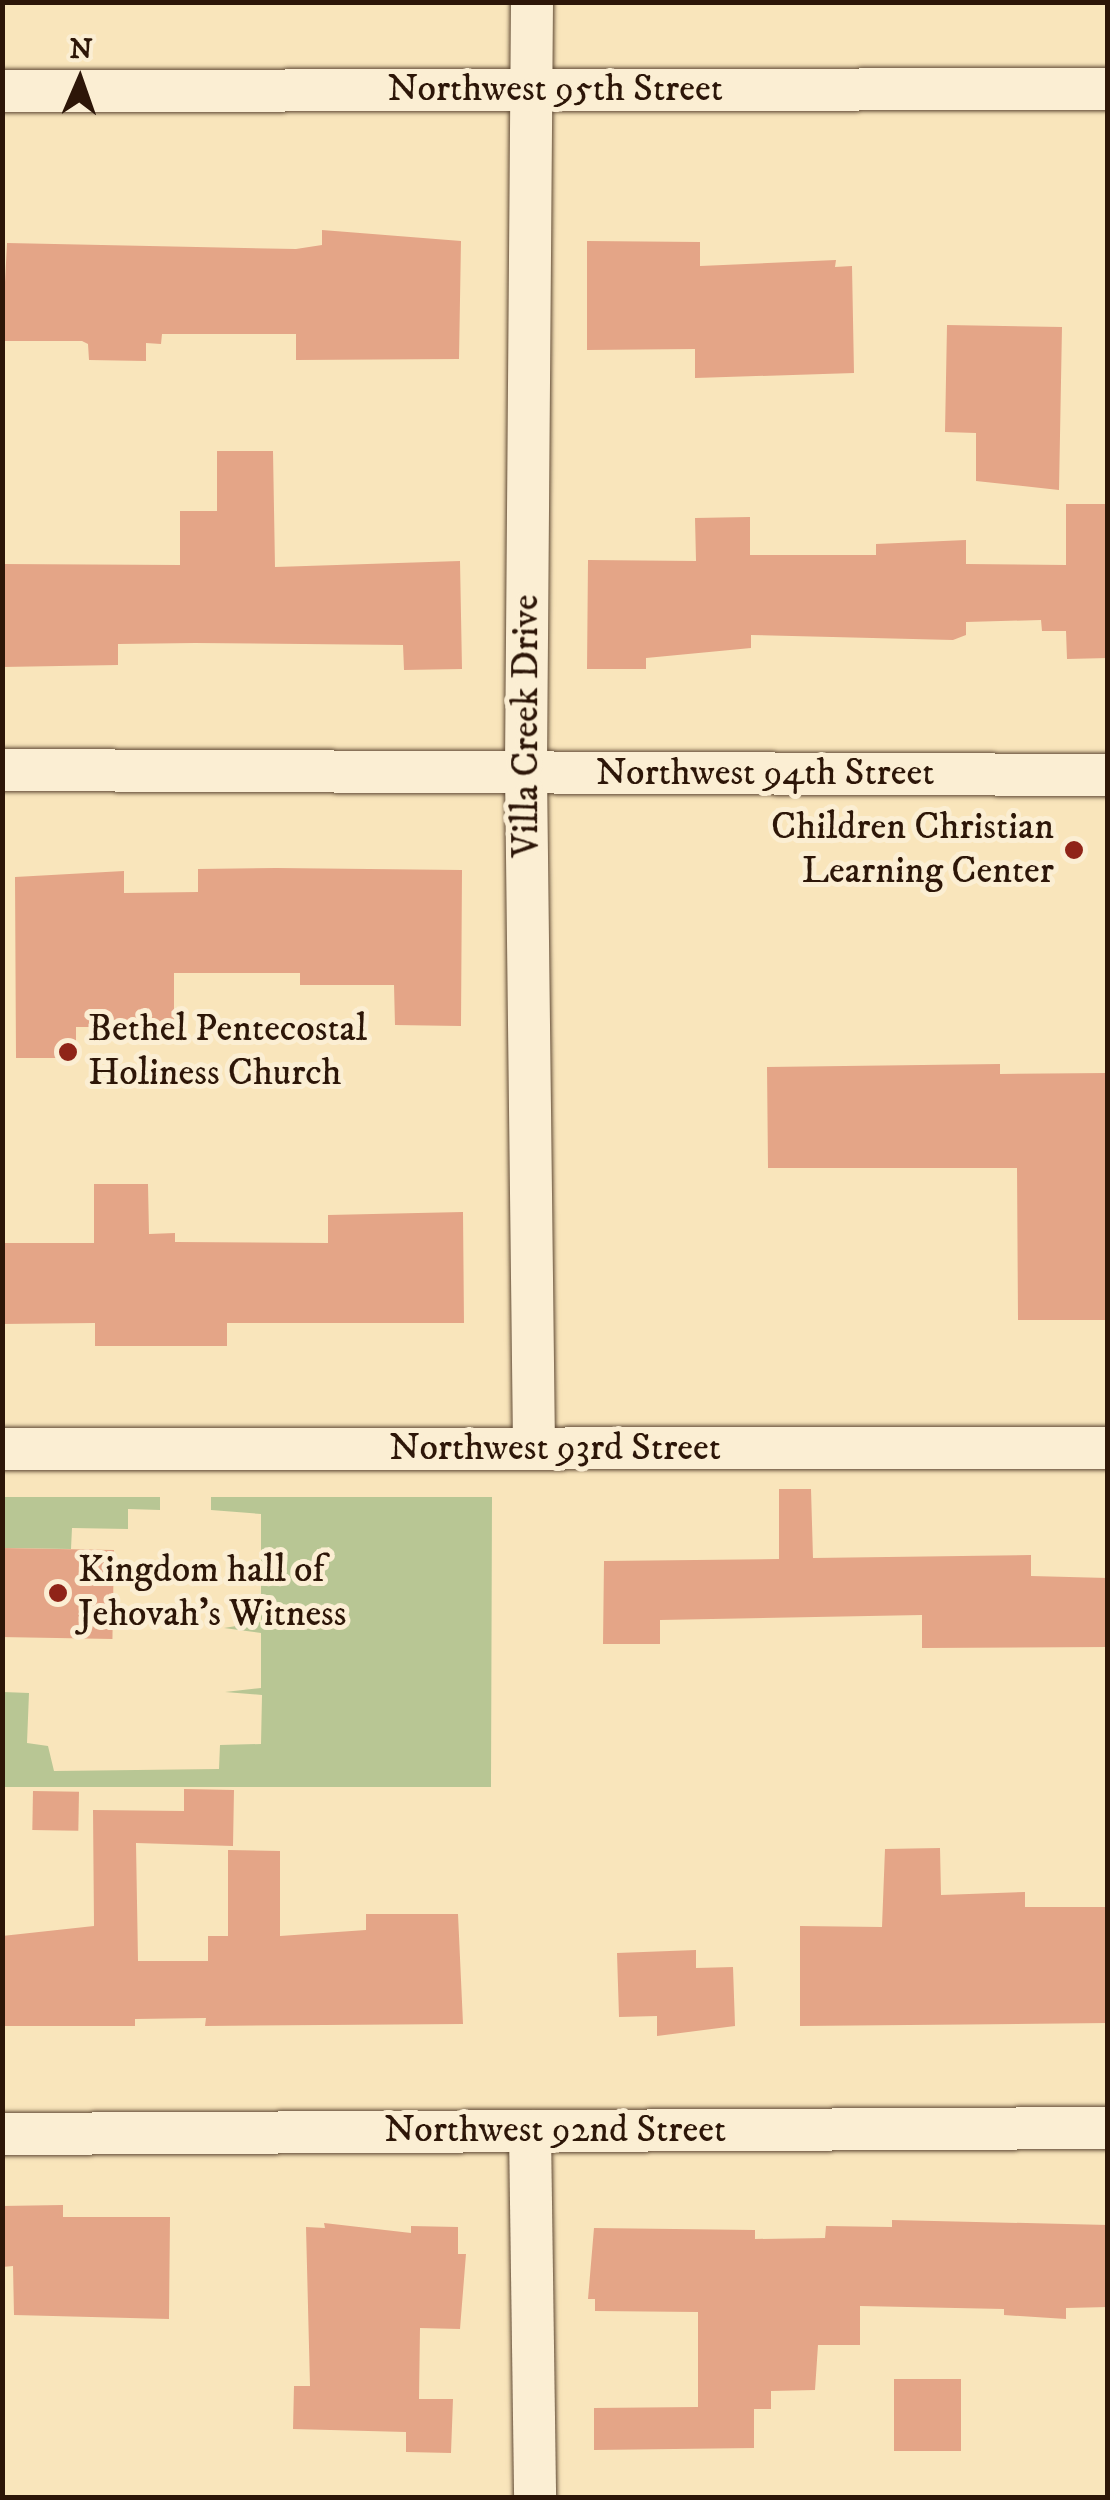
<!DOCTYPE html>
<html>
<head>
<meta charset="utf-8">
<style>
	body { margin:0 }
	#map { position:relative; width:1110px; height:2500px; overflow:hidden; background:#f9e5bb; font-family:"IM FELL DW Pica",serif }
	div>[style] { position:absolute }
	.green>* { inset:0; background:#b8c694 }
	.building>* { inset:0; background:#e4a587; transform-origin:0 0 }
	.roads { filter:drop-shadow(0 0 2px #604a35) drop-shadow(0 0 2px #604a35) }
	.minor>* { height:42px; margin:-21px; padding:0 21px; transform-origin:21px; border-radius:21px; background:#fbeed3 }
	.dots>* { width:28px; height:28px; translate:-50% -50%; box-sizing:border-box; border:5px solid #fbeed3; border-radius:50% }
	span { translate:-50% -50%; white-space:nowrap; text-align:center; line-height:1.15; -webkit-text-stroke:10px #fbeed3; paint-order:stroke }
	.street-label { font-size:38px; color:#2d1608 }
	.poi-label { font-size:38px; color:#2d1608 }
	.right { translate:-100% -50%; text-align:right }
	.left { translate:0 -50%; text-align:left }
	.frame { position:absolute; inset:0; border:5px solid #2d1608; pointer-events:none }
	.north { position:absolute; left:30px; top:30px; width:100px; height:100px; -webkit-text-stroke:8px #fbeed3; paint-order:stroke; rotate:2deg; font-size:28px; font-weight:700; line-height:40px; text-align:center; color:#2d1608 }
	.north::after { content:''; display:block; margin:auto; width:35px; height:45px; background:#2d1608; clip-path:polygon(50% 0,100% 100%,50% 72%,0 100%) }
</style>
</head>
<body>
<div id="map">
	<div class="green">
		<i style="clip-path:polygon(3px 1497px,160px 1497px,160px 1510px,128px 1509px,128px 1529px,72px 1528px,71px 1549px,3px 1548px)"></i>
		<i style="clip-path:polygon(211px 1497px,492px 1497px,491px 1787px,3px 1787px,3px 1692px,29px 1693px,27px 1743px,48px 1746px,54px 1771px,219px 1769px,220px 1745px,261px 1744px,262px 1695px,225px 1692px,261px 1688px,261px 1633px,224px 1628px,261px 1622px,261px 1514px,211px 1510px)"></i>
	</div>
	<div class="building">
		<i style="clip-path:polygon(322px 230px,461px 241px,459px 359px,296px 360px,296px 334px,162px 334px,161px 344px,146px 343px,146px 361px,89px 360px,88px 344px,82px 341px,2px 341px,7px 243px,296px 249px,322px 245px)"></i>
		<i style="clip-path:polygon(587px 241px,700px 242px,700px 266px,836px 260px,835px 267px,852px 266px,854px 373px,695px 378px,695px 349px,587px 350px)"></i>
		<i style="clip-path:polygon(947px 325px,1062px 327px,1059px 490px,976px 481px,976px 433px,945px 432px)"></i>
		<i style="clip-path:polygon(217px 451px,273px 451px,275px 567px,460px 561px,462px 669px,404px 670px,403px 645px,195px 643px,118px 644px,118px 665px,2px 667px,2px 564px,180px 565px,180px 511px,217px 511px)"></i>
		<i style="clip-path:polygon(1066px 504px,1108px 504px,1108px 658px,1067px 659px,1066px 631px,1042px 631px,1041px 620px,966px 622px,966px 635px,953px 640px,751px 635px,751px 648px,646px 658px,646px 669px,587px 669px,588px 560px,696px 561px,695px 518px,750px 517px,750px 555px,876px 555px,876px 544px,966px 540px,966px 564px,1066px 565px)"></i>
		<i style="clip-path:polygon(276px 868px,462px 870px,461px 1026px,395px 1025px,394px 985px,300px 985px,300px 973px,174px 973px,174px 1027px,76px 1027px,76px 1058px,16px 1058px,15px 877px,124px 871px,124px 893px,198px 892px,198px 869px)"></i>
		<i style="clip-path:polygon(1000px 1064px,1000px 1074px,1108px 1073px,1108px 1320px,1018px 1320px,1017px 1168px,768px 1168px,767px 1067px)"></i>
		<i style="clip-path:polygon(94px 1184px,148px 1184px,149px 1234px,175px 1233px,175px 1242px,328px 1243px,328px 1215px,463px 1212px,464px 1323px,227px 1323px,227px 1346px,95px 1346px,95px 1323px,2px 1324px,2px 1243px,94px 1243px)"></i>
		<i style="clip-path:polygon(779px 1489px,811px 1489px,813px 1558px,1031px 1555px,1031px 1576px,1108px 1578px,1108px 1647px,922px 1648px,922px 1615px,660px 1620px,660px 1644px,603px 1644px,604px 1561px,779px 1559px)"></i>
		<i style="left:2px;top:1548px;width:112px;height:89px;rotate:1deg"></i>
		<i style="clip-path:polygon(184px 1789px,234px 1790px,233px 1846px,136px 1843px,138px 1961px,208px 1961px,208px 1936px,228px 1936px,228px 1850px,280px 1851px,280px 1936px,366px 1930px,366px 1914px,458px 1914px,463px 2024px,205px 2026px,206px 2018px,135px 2019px,135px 2026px,2px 2026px,2px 1936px,94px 1926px,93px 1810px,184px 1811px)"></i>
		<i style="left:33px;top:1791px;width:46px;height:39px;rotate:1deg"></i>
		<i style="clip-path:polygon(940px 1848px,941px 1895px,1025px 1892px,1025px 1907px,1108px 1907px,1108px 2023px,800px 2026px,800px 1926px,882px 1927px,885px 1849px)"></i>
		<i style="clip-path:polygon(696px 1950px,696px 1968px,733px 1967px,735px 2026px,657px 2036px,657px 2016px,619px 2017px,617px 1953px)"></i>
		<i style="clip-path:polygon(63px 2205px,63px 2217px,170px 2217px,169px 2319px,14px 2315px,13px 2266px,2px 2267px,2px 2206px)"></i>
		<i style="clip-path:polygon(892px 2220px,1108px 2225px,1108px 2307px,1066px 2308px,1066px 2319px,1004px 2315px,1004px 2309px,860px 2306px,860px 2345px,818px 2345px,815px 2390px,771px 2391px,771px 2409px,754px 2409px,754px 2448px,594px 2450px,594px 2408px,698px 2407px,698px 2312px,595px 2311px,595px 2299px,588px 2299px,594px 2228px,755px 2230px,755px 2239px,825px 2238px,826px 2226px,892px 2227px)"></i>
		<i style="clip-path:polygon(324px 2223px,411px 2233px,411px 2226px,458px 2227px,458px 2254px,466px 2254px,460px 2329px,420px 2328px,419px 2399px,453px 2399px,451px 2453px,406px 2452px,406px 2432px,293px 2429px,294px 2386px,310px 2386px,306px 2227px,325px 2228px)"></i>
		<i style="left:894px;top:2379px;width:67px;height:72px"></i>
	</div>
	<div class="roads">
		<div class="minor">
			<i style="left:532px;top:2px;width:770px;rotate:90.45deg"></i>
			<i style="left:526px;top:772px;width:677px;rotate:89.32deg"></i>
			<i style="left:2px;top:91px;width:1106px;rotate:-0.1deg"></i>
			<i style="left:2px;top:770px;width:1106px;rotate:0.26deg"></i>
			<i style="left:2px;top:1449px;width:1106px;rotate:-0.05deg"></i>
			<i style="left:530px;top:2131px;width:367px;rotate:89.2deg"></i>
			<i style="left:2px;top:2134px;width:1106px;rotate:-0.31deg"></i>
		</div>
	</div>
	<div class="dots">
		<i style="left:1074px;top:850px;background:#8f2418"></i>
		<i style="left:68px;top:1052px;background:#8f2418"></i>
		<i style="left:58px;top:1593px;background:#8f2418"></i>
	</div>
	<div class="street-label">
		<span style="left:555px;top:90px">Northwest 95th Street</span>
		<span style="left:527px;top:726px;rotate:-90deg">Villa Creek Drive</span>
		<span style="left:765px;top:774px">Northwest 94th Street</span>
		<span style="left:555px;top:1449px">Northwest 93rd Street</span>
		<span style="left:555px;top:2131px">Northwest 92nd Street</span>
	</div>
	<div class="poi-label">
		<span class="right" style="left:1054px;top:850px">Children Christian<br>Learning Center</span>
		<span class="left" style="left:88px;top:1052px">Bethel Pentecostal<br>Holiness Church</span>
		<span class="left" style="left:78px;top:1593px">Kingdom hall of<br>Jehovah's Witness</span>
	</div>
	<div class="frame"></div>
	<div class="north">N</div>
</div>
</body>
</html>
